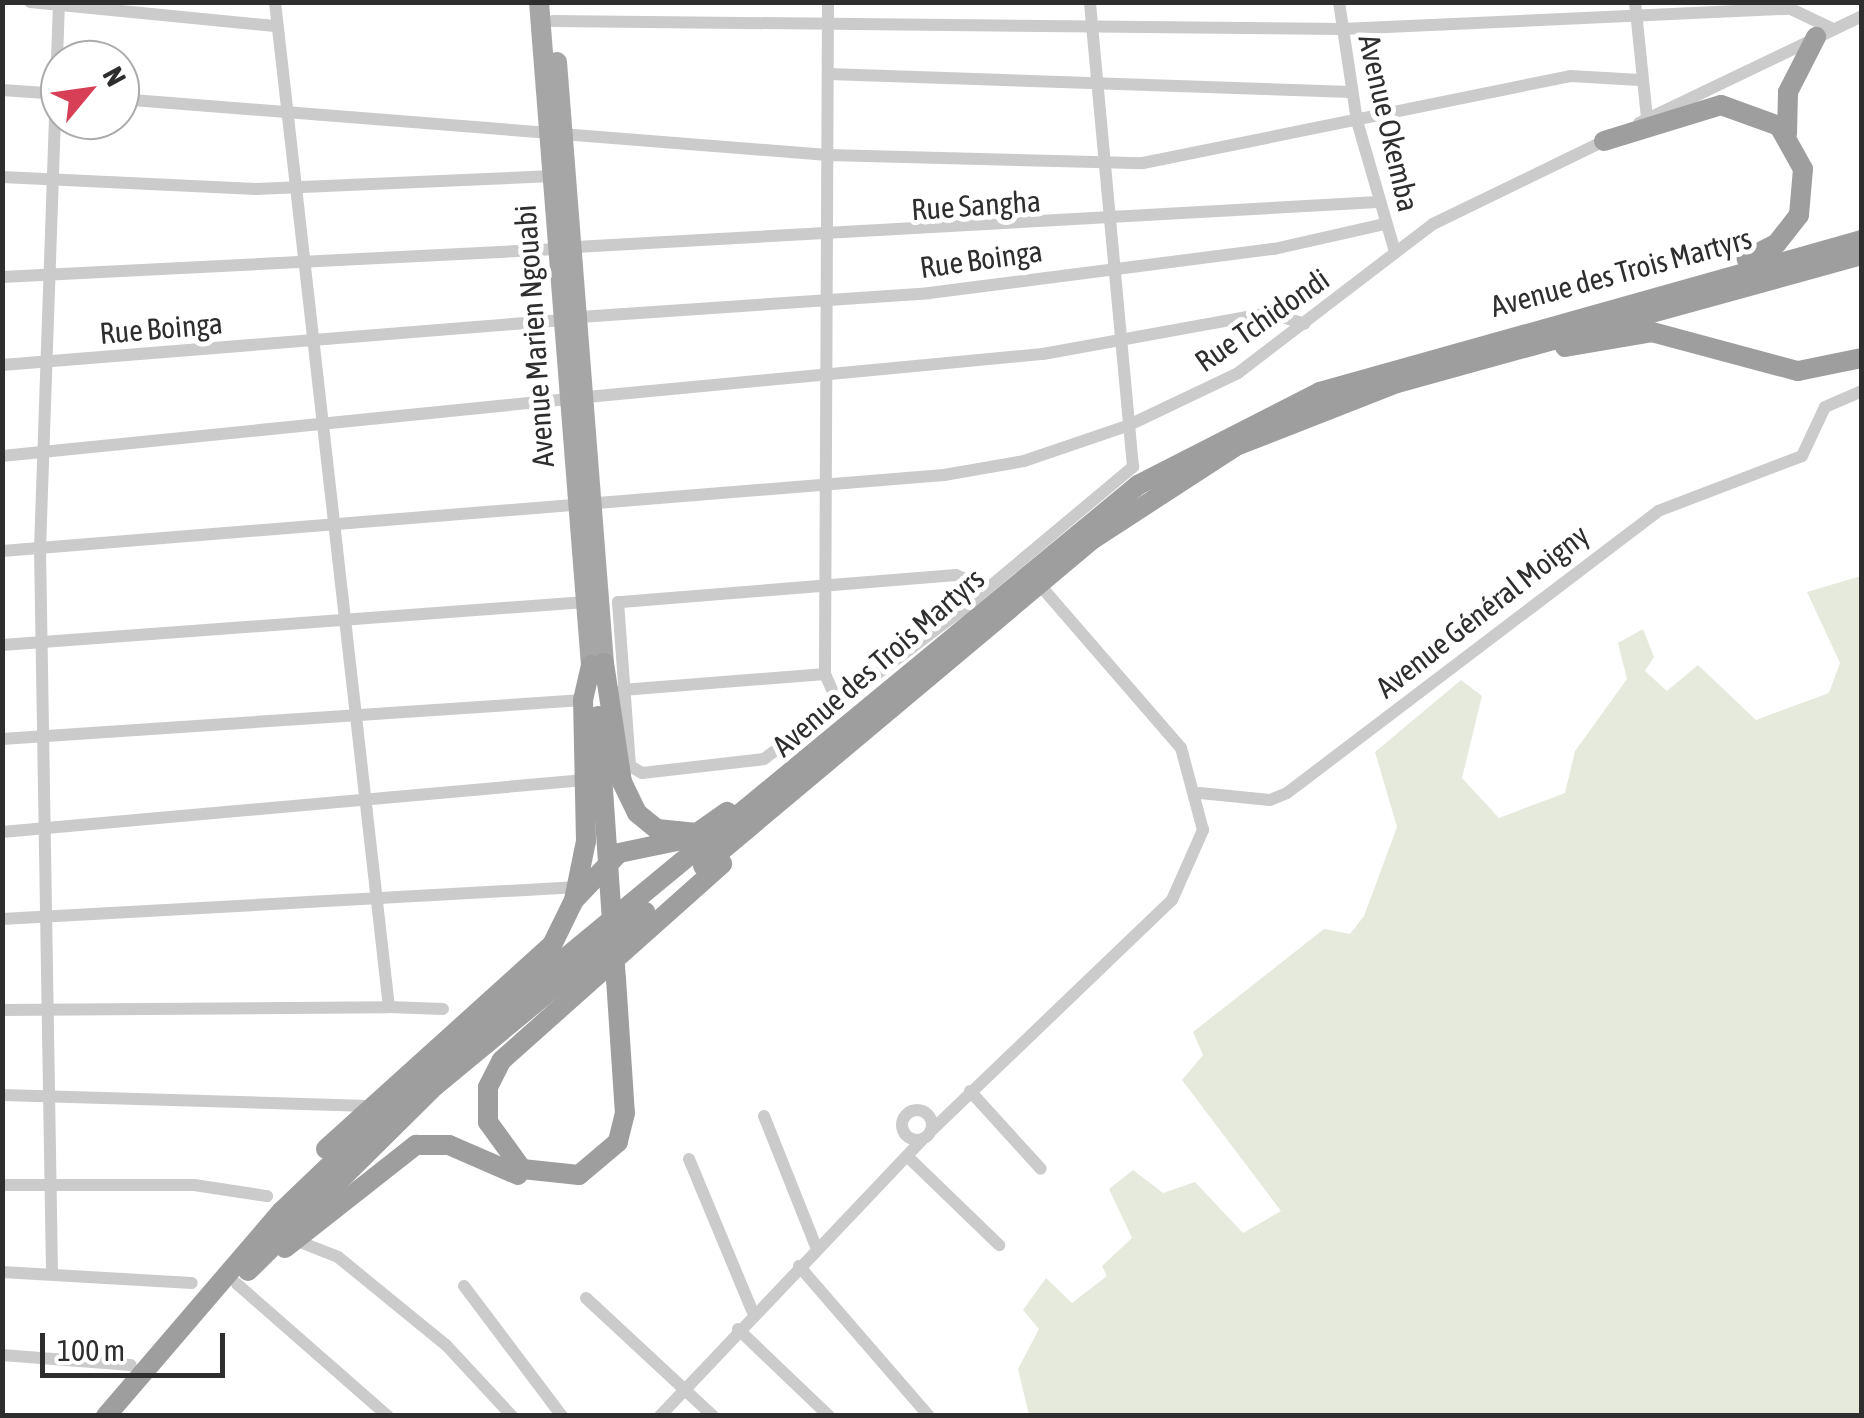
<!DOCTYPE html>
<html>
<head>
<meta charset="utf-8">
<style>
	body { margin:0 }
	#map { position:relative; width:1864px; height:1418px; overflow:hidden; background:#fff; font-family:"Asap Condensed",sans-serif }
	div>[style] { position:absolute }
	.green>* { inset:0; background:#e5eadd }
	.minor>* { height:12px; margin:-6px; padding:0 6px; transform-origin:6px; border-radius:6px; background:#cbcbcb }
	.minor>.ring { margin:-6px; padding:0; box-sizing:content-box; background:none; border:12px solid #cbcbcb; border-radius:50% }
	.primary>* { height:20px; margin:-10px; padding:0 10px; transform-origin:10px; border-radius:10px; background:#a6a6a6 }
	.trunk>* { height:20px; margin:-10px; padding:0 10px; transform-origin:10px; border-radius:10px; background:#9e9e9e }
	.trunk-bridge>* { height:20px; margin:-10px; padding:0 10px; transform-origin:10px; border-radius:10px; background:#9e9e9e }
	span { translate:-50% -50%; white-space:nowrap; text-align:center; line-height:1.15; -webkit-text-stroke:10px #fff; paint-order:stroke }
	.street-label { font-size:30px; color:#2e2e2e }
	.frame { position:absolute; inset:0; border:5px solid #2e2e2e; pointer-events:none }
	.north { position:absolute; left:40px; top:40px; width:100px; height:100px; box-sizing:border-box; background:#fff; border:2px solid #ababab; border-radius:50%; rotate:61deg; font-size:28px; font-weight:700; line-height:40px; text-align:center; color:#2e2e2e }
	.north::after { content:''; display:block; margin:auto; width:35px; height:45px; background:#d63f55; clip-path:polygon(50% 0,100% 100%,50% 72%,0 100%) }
	.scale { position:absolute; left:40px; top:1333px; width:185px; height:45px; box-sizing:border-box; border:5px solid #2e2e2e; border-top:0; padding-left:12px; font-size:30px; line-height:35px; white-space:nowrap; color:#2e2e2e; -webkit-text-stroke:8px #fff; paint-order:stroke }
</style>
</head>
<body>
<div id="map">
	<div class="green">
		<i style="clip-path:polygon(1861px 576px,1861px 1415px,1029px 1415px,1018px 1369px,1039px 1329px,1023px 1310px,1046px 1278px,1072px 1303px,1107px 1276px,1102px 1266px,1132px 1238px,1109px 1189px,1133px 1170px,1163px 1193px,1195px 1182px,1243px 1233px,1281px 1211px,1182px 1080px,1203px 1055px,1193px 1032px,1324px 929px,1350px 934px,1364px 916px,1397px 827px,1375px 752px,1461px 680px,1482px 696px,1462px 778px,1499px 818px,1565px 793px,1575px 751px,1627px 679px,1618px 643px,1643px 629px,1654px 657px,1645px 671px,1667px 691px,1698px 665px,1756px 720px,1829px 693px,1840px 663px,1807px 592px)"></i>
	</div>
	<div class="minor">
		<i style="left:30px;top:2px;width:246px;rotate:5.6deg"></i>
		<i style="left:275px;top:2px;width:1011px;rotate:83.53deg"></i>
		<i style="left:389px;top:1007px;width:54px;rotate:2.1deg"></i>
		<i style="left:828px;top:2px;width:672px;rotate:90.26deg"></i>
		<i style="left:825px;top:674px;width:27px;rotate:66deg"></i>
		<i style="left:1339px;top:2px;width:120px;rotate:81.4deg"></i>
		<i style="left:1357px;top:121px;width:136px;rotate:73.8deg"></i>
		<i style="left:1635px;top:2px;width:117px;rotate:84.1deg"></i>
		<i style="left:553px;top:21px;width:789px;rotate:0.58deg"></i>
		<i style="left:1342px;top:29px;width:449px;rotate:-2.6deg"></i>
		<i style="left:1791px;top:9px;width:47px;rotate:25.5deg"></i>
		<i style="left:829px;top:74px;width:523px;rotate:1.97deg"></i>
		<i style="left:2px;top:90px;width:58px;rotate:3.9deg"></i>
		<i style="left:120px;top:99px;width:710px;rotate:4.52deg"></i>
		<i style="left:828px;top:155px;width:315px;rotate:1.5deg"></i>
		<i style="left:1143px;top:163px;width:436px;rotate:-11.5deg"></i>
		<i style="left:1570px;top:76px;width:70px;rotate:3.3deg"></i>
		<i style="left:1639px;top:123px;width:247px;rotate:-25.6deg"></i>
		<i style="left:2px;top:177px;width:254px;rotate:2.7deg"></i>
		<i style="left:256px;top:189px;width:297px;rotate:-2.5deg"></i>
		<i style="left:576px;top:247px;width:803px;rotate:-3.21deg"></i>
		<i style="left:2px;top:277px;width:557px;rotate:-2.88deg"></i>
		<i style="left:580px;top:317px;width:350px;rotate:-3.9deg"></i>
		<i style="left:929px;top:293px;width:348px;rotate:-7.3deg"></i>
		<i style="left:1274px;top:249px;width:114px;rotate:-12.7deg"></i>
		<i style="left:2px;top:365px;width:563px;rotate:-4.59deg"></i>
		<i style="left:587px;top:397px;width:458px;rotate:-5.4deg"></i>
		<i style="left:1043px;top:354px;width:230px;rotate:-10.3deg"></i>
		<i style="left:1269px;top:313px;width:37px;rotate:17deg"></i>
		<i style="left:2px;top:456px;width:569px;rotate:-5.75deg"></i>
		<i style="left:2px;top:551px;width:945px;rotate:-4.61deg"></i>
		<i style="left:944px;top:475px;width:81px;rotate:-9.9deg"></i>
		<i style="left:1024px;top:461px;width:109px;rotate:-18.8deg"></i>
		<i style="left:1127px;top:426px;width:123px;rotate:-25.5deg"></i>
		<i style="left:1238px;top:373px;width:245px;rotate:-37.4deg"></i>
		<i style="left:1433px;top:224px;width:195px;rotate:-25.9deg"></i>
		<i style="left:984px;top:587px;width:30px;rotate:-157deg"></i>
		<i style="left:956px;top:575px;width:339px;rotate:175.4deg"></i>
		<i style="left:618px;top:602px;width:164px;rotate:85.8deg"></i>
		<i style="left:630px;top:766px;width:14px;rotate:30deg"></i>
		<i style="left:642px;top:773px;width:123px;rotate:-6.5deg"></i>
		<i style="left:764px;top:759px;width:249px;rotate:-37deg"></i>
		<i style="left:963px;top:609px;width:222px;rotate:-39.9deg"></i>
		<i style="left:1133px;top:467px;width:467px;rotate:-95.3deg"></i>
		<i style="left:2px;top:645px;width:585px;rotate:-4.22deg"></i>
		<i style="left:622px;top:690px;width:204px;rotate:-4.5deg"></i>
		<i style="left:2px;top:739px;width:582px;rotate:-3.84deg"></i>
		<i style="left:1200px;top:793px;width:70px;rotate:5.7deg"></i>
		<i style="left:1270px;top:800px;width:18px;rotate:-22deg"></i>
		<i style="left:1287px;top:793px;width:466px;rotate:-37.2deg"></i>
		<i style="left:1658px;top:511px;width:154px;rotate:-20.9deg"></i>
		<i style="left:1802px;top:456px;width:54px;rotate:-64.9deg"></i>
		<i style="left:1825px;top:407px;width:40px;rotate:-23.4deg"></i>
		<i style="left:2px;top:832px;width:585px;rotate:-5.1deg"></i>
		<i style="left:2px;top:919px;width:577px;rotate:-3.18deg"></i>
		<i style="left:2px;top:1010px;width:387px;rotate:-0.4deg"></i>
		<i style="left:970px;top:1091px;width:105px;rotate:47.7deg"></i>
		<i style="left:2px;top:1095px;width:367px;rotate:1.7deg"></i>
		<i class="ring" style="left:902px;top:1110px;width:18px;height:18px"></i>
		<i style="left:764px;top:1116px;width:141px;rotate:68.3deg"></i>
		<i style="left:932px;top:1130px;width:332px;rotate:-43.8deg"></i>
		<i style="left:1172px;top:900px;width:77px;rotate:-66.1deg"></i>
		<i style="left:1203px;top:830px;width:85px;rotate:-105deg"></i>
		<i style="left:1181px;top:748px;width:216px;rotate:-130.9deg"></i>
		<i style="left:908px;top:1157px;width:127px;rotate:44deg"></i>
		<i style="left:689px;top:1159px;width:164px;rotate:67.4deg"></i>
		<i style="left:2px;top:1185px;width:192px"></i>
		<i style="left:194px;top:1185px;width:74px;rotate:8.6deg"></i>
		<i style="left:295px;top:1240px;width:46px;rotate:21.6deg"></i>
		<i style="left:338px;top:1257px;width:139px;rotate:39.2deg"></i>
		<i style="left:446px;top:1345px;width:97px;rotate:47.1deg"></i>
		<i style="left:799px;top:1266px;width:198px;rotate:49.1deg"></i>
		<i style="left:2px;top:1272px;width:190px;rotate:3.3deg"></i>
		<i style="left:52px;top:1272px;width:723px;rotate:-90.95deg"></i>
		<i style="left:40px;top:549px;width:547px;rotate:-88.01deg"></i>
		<i style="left:237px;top:1284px;width:201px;rotate:41.2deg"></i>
		<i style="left:464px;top:1286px;width:163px;rotate:53deg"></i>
		<i style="left:586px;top:1298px;width:173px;rotate:42.9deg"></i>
		<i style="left:738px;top:1329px;width:126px;rotate:43.7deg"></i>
		<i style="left:2px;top:1355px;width:129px;rotate:4.4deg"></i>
		<i style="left:660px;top:1416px;width:382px;rotate:-46.5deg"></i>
	</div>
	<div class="primary">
		<i style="left:539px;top:2px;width:665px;rotate:85.52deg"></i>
		<i style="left:557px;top:62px;width:603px;rotate:85.53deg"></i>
	</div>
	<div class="trunk">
		<i style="left:1787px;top:134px;width:42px;rotate:-88.6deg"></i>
		<i style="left:1788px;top:92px;width:62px;rotate:-63deg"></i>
		<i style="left:1604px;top:141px;width:122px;rotate:-17.1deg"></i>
		<i style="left:1721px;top:105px;width:62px;rotate:19.9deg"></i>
		<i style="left:1779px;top:126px;width:49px;rotate:60.8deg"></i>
		<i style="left:1803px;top:169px;width:46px;rotate:95deg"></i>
		<i style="left:1799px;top:215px;width:37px;rotate:128deg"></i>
		<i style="left:1776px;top:244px;width:33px;rotate:153deg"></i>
		<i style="left:1565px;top:347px;width:88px;rotate:-9.8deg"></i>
		<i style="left:1652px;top:332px;width:151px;rotate:15deg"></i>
		<i style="left:1798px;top:371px;width:65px;rotate:-11.5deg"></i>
		<i style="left:604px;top:663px;width:120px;rotate:81.4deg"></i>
		<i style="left:622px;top:782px;width:34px;rotate:64deg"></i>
		<i style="left:637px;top:813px;width:26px;rotate:39deg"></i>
		<i style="left:657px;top:829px;width:40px;rotate:5.7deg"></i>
		<i style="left:697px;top:833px;width:37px;rotate:-35deg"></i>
		<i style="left:703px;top:866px;width:509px;rotate:-39.98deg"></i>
		<i style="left:1093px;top:539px;width:171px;rotate:-33deg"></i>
		<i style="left:1236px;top:446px;width:173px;rotate:-21.4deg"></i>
		<i style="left:1397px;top:383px;width:482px;rotate:-15.4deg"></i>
		<i style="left:576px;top:898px;width:62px;rotate:-46.3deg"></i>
		<i style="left:619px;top:853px;width:68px;rotate:-11.8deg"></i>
		<i style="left:616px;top:979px;width:134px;rotate:86.2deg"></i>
		<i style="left:625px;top:1113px;width:30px;rotate:104deg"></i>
		<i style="left:618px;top:1142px;width:51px;rotate:139.8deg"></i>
		<i style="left:579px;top:1175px;width:57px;rotate:-174deg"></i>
		<i style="left:522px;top:1169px;width:58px;rotate:-125.9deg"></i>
		<i style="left:488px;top:1122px;width:35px;rotate:-90deg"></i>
		<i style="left:488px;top:1087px;width:30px;rotate:-63deg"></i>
		<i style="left:502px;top:1060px;width:295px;rotate:-41.7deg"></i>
		<i style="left:326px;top:1149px;width:304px;rotate:-42.1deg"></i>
		<i style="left:552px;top:945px;width:50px;rotate:-63.9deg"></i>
		<i style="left:574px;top:900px;width:60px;rotate:-78.5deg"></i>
		<i style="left:586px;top:841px;width:141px;rotate:-91.2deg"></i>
		<i style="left:583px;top:700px;width:36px;rotate:-77deg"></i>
		<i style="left:285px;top:1248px;width:167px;rotate:-38.2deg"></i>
		<i style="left:416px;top:1145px;width:33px"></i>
		<i style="left:449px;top:1145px;width:75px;rotate:23.5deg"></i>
		<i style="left:248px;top:1271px;width:263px;rotate:-44.7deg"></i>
		<i style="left:435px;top:1086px;width:273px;rotate:-39.6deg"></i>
		<i style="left:106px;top:1416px;width:270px;rotate:-49.4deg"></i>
		<i style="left:282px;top:1211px;width:201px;rotate:-43.8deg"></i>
		<i style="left:427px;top:1072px;width:922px;rotate:-39.54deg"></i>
		<i style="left:1138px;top:485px;width:204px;rotate:-27.1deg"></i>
		<i style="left:1320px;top:392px;width:563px;rotate:-15.67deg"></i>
	</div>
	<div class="trunk-bridge">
		<i style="left:598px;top:716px;width:264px;rotate:86.1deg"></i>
	</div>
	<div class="street-label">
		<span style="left:1389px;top:123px;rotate:77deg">Avenue Okemba</span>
		<span style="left:976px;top:205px;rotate:-4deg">Rue Sangha</span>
		<span style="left:981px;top:259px;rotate:-8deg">Rue Boinga</span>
		<span style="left:1621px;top:272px;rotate:-15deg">Avenue des Trois Martyrs</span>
		<span style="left:1262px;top:320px;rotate:-35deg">Rue Tchidondi</span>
		<span style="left:161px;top:328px;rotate:-5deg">Rue Boinga</span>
		<span style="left:534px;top:336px;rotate:-94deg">Avenue Marien Ngouabi</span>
		<span style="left:1482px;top:611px;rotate:-38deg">Avenue Général Moigny</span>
		<span style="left:878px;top:662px;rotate:-41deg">Avenue des Trois Martyrs</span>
	</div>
	<div class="frame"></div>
	<div class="north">N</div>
	<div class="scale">100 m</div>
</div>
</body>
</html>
